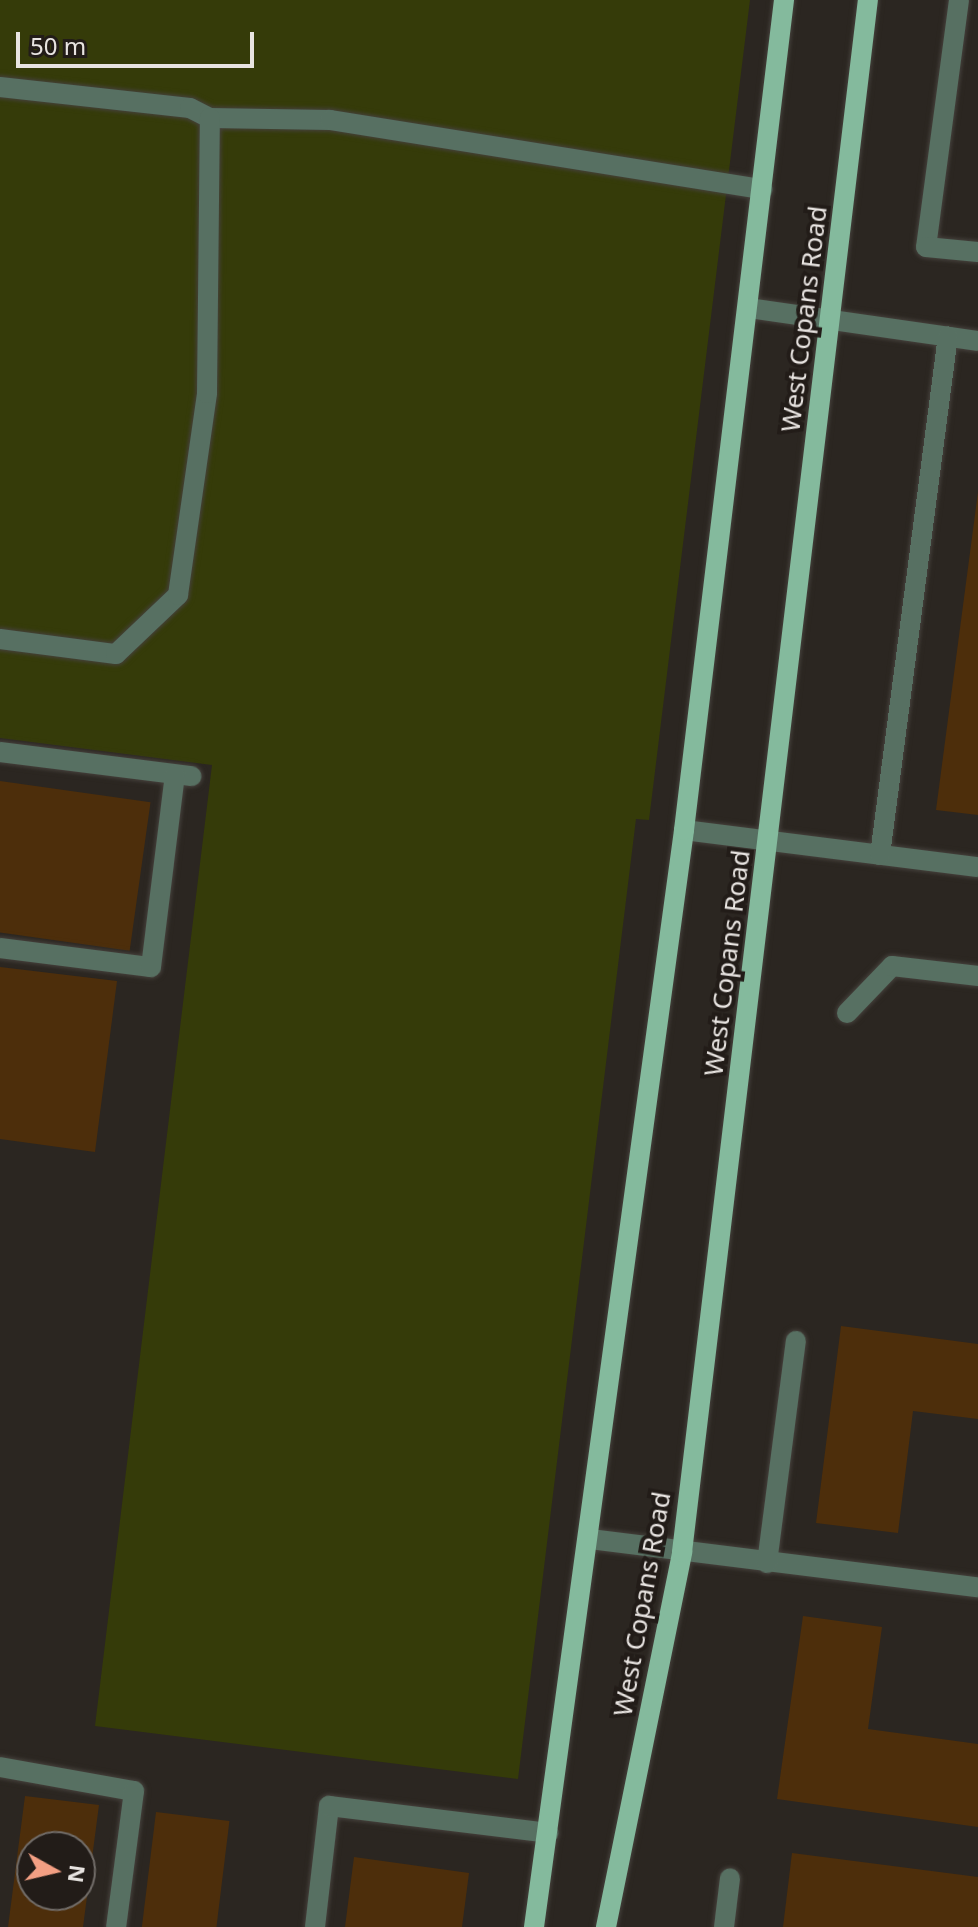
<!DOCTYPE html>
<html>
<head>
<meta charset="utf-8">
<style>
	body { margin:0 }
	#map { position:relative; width:978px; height:1927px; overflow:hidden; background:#2b2621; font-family:"Noto Sans",sans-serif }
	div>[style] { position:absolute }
	.green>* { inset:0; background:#353b09 }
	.building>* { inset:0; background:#4d2e0b; transform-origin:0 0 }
	.roads { filter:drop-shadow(0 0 2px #45413c) drop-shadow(0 0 2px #45413c) }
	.minor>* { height:20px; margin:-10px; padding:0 10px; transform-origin:10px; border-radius:10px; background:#577062 }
	.major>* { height:20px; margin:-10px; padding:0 10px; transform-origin:10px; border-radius:10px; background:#84ba9d }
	span { translate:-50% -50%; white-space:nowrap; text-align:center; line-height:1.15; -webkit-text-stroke:8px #221c18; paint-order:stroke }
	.street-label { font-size:26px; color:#e8e4e1 }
	.north { position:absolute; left:16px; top:1831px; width:80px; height:80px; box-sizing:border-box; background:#221c18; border:2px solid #716c68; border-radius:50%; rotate:98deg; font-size:22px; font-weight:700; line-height:32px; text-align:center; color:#e8e4e1 }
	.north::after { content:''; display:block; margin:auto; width:28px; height:36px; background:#f39f83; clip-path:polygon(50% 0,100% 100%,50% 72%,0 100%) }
	.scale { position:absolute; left:16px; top:32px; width:238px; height:36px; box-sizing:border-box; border:4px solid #e8e4e1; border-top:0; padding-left:10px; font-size:24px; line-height:28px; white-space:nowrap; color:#e8e4e1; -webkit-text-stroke:6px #221c18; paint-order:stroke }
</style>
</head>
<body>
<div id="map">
	<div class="green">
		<i style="clip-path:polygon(0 0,750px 0,649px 820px,636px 819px,518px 1779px,95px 1726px,212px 765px,0 738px)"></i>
	</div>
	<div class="building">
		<i style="clip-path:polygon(978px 492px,978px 815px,936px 810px)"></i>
		<i style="left:0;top:781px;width:152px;height:150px;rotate:8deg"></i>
		<i style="clip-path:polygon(0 967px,117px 981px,95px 1152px,0 1139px)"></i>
		<i style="clip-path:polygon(841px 1326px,978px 1344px,978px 1419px,913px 1411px,898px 1533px,816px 1523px)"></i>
		<i style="clip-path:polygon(803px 1616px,882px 1627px,868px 1729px,978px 1744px,978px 1827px,777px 1799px)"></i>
		<i style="clip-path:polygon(evenodd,25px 1796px,99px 1805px,83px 1927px,8px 1927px,25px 1796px,32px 1847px,80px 1847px,80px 1895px,32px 1895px,32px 1847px)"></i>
		<i style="left:156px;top:1812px;width:74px;height:116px;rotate:7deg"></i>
		<i style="clip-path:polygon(792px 1853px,978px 1877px,978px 1927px,783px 1927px)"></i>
		<i style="clip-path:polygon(354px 1857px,469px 1873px,462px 1927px,345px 1927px)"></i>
	</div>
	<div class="roads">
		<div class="minor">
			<i style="left:959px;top:0;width:249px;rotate:97.6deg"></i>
			<i style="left:926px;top:247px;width:52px;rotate:5.5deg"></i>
			<i style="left:0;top:87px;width:191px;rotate:6.3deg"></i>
			<i style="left:190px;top:108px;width:22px;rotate:27deg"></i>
			<i style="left:210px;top:118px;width:120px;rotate:1deg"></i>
			<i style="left:330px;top:120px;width:438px;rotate:9.1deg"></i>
			<i style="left:749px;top:308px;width:231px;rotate:8.2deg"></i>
			<i style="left:0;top:639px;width:117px;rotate:7.4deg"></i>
			<i style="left:116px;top:654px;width:86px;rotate:-43.6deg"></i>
			<i style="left:178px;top:595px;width:204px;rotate:-81.8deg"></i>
			<i style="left:207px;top:393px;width:275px;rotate:-89.4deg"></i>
			<i style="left:0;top:752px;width:193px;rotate:7.2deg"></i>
			<i style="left:684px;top:830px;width:296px;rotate:7.2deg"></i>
			<i style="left:880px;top:855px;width:523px;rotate:-82.54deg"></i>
			<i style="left:0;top:948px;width:152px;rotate:7.2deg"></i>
			<i style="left:151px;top:967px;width:193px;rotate:-82.9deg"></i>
			<i style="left:847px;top:1013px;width:65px;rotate:-46.2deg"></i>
			<i style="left:892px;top:966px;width:87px;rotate:6.6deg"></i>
			<i style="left:590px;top:1539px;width:391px;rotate:7.1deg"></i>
			<i style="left:767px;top:1563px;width:224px;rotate:-82.6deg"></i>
			<i style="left:0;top:1767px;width:136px;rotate:10.2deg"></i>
			<i style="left:134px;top:1791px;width:137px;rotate:97.5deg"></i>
			<i style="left:315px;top:1927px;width:122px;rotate:-83.4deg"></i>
			<i style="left:329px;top:1806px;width:221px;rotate:7deg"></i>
			<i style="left:724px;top:1927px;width:49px;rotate:-83deg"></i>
		</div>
		<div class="major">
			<i style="left:534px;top:1927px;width:1107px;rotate:-82.21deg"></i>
			<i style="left:684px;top:830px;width:836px;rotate:-83.13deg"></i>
			<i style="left:606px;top:1927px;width:383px;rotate:-78.5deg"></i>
			<i style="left:682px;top:1552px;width:1563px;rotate:-83.17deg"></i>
		</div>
	</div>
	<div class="street-label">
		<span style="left:804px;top:319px;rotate:-83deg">West Copans Road</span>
		<span style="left:727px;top:963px;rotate:-83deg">West Copans Road</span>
		<span style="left:642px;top:1604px;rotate:-80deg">West Copans Road</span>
	</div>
	<div class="north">N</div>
	<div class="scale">50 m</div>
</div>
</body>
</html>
